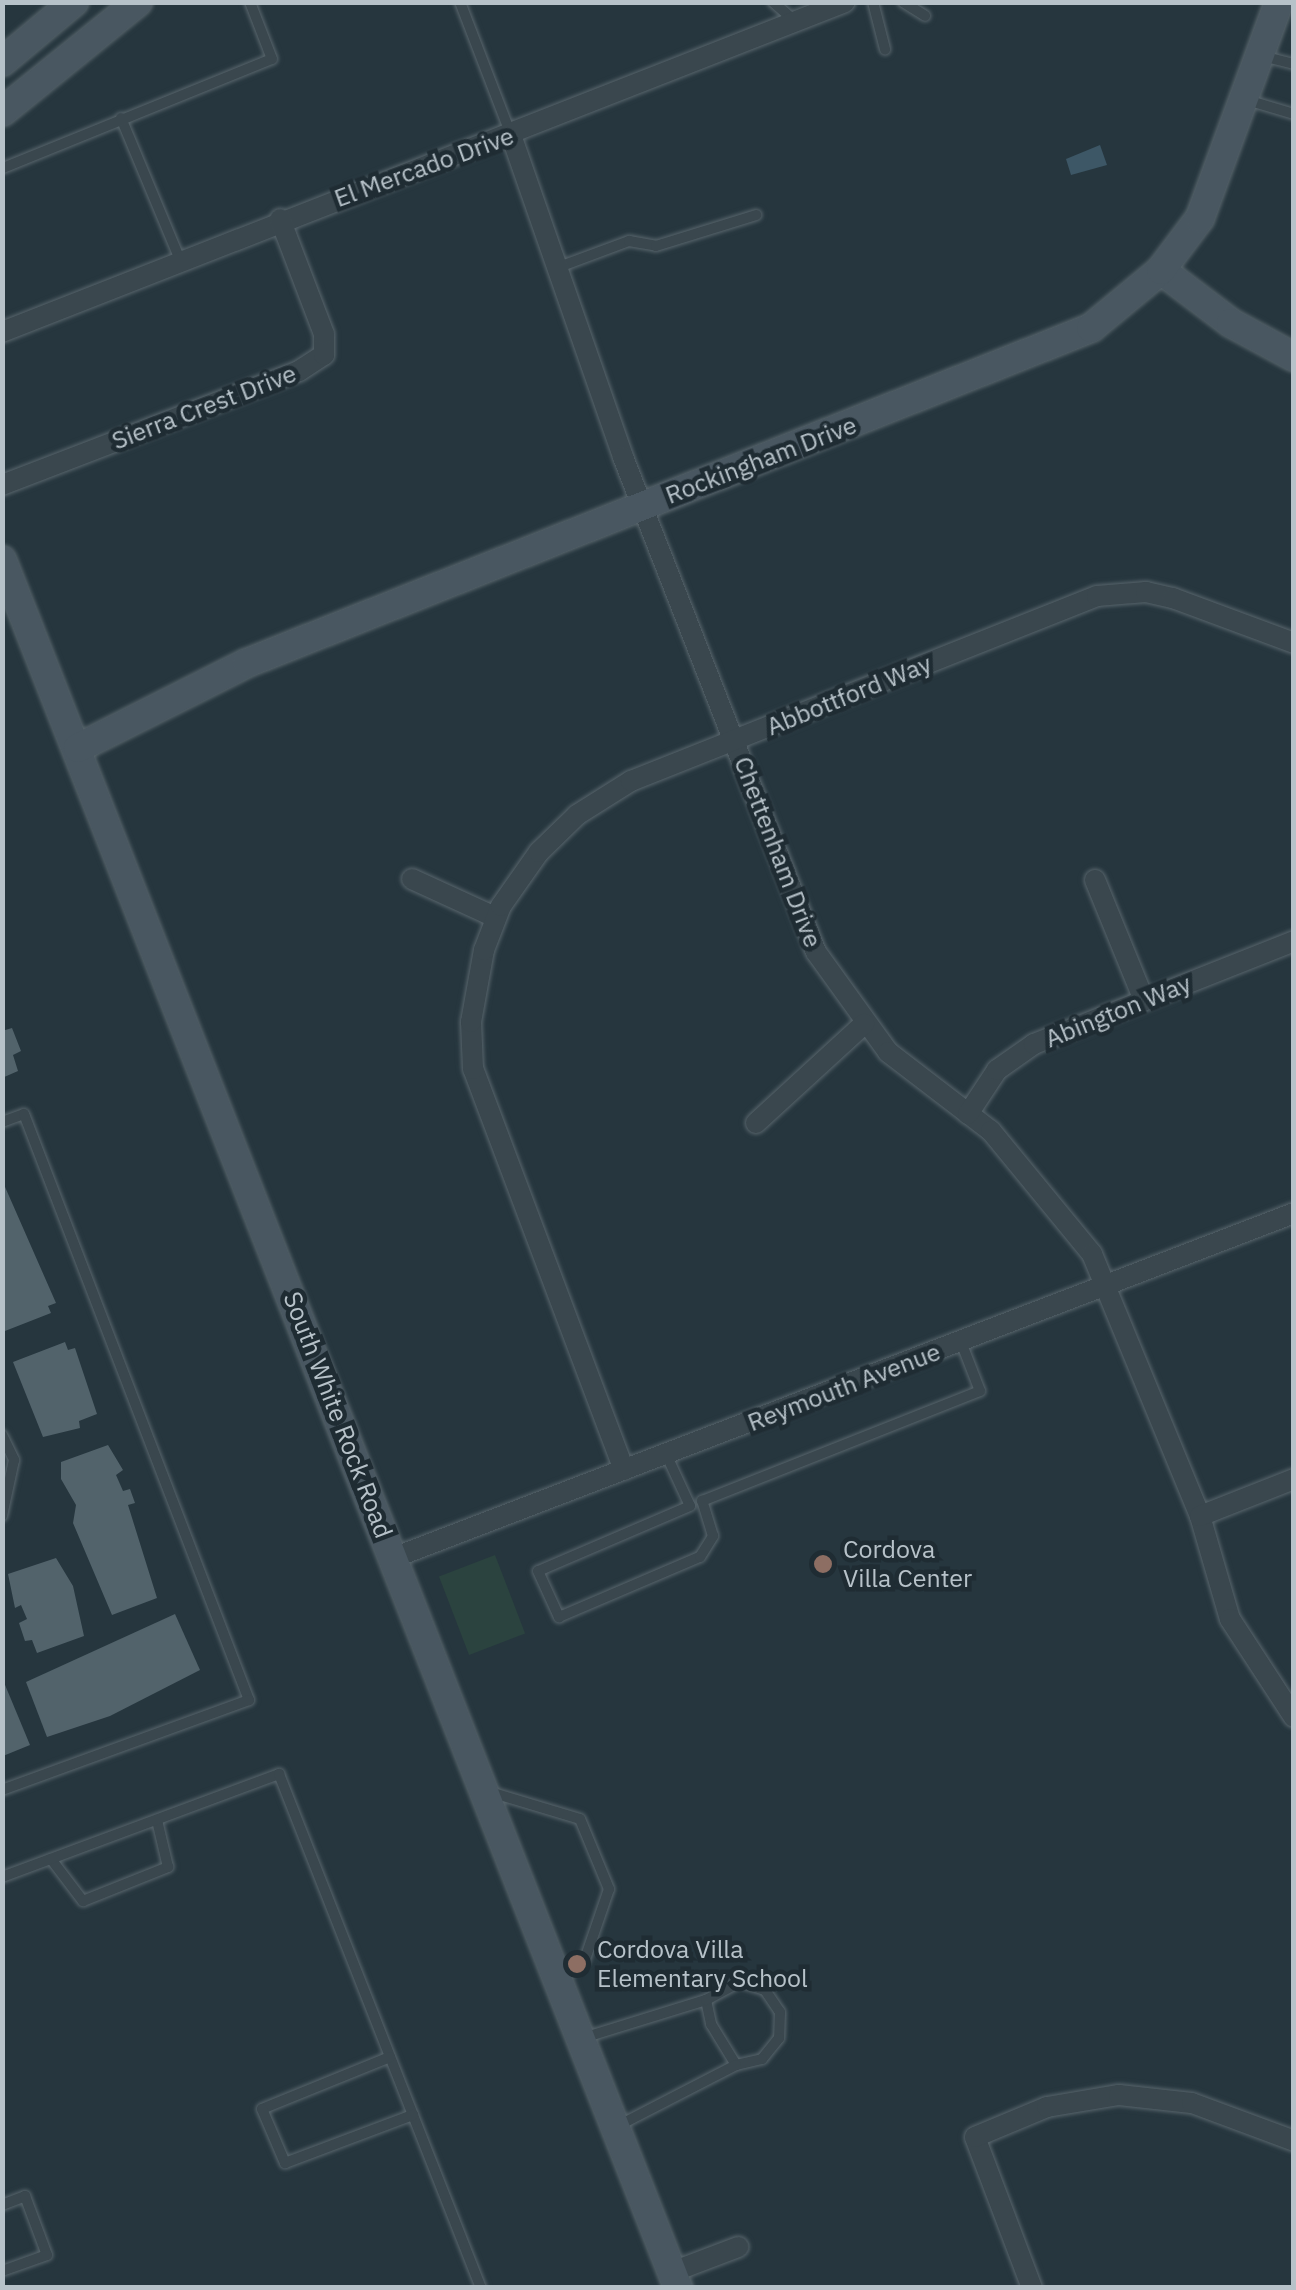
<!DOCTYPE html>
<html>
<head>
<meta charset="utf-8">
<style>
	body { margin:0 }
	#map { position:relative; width:1296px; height:2290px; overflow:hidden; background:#26363e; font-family:"IBM Plex Sans",sans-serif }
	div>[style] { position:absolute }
	.green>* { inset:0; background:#2b433f; transform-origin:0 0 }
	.water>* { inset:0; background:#3d5766 }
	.building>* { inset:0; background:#52636b }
	.roads { filter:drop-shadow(0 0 2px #58656c) drop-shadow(0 0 2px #58656c) }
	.lane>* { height:10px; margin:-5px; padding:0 5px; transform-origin:5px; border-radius:5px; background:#3a474e }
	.street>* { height:20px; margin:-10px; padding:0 10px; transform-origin:10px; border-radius:10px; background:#3a474e }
	.secondary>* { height:28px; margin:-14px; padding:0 14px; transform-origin:14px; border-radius:14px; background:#495761 }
	.dots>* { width:28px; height:28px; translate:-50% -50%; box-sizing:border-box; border:5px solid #1f2c33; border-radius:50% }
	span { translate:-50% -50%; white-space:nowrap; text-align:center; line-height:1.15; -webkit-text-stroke:9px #1f2c33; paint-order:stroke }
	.street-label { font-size:25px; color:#b7c2c9 }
	.poi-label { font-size:25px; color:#b7c2c9 }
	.left { translate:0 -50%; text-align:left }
	.frame { position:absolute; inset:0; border:5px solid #b7c2c9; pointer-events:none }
</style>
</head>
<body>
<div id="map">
	<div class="green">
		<i style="left:495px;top:1555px;width:84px;height:60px;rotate:69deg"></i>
	</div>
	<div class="water">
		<i style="clip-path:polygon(1100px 145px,1107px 165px,1071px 175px,1066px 159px)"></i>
	</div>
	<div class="building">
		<i style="clip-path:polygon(12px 1028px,21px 1051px,13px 1055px,18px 1071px,2px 1078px,2px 1031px)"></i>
		<i style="clip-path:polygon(2px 1180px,56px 1303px,48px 1306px,51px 1313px,5px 1331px)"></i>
		<i style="clip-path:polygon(65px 1342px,68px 1350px,75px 1348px,97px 1414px,79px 1421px,80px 1428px,43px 1437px,13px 1362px)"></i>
		<i style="clip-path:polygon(108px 1445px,123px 1470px,116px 1475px,123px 1491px,130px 1489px,135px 1503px,128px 1505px,157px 1598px,112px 1615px,73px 1523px,76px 1505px,61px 1479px,61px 1462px)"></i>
		<i style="clip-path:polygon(56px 1558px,73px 1586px,84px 1636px,37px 1653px,32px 1640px,25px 1641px,19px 1623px,27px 1619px,21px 1605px,15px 1608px,8px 1574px)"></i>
		<i style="clip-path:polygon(175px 1614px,200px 1670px,110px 1716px,47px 1737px,26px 1682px)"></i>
		<i style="clip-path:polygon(3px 1680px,30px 1745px,3px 1756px)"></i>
	</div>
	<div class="roads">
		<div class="lane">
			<i style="left:460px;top:2px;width:139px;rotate:69deg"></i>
			<i style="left:773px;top:2px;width:29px;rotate:41deg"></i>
			<i style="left:873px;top:2px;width:49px;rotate:75.7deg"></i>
			<i style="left:903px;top:2px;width:26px;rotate:32deg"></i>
			<i style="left:1262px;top:56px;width:33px;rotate:14deg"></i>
			<i style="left:1247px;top:100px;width:49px;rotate:16.6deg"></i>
			<i style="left:121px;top:118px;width:156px;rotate:67.4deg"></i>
			<i style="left:3px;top:168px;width:290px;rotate:-22.1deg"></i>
			<i style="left:272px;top:59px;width:61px;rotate:-111.1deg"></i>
			<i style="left:559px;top:267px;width:75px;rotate:-20.4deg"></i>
			<i style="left:629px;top:241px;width:27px;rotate:10deg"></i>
			<i style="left:656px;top:246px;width:105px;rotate:-17.2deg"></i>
			<i style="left:2px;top:1122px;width:23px;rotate:-20deg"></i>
			<i style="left:24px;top:1114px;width:628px;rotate:69deg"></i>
			<i style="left:249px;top:1700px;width:263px;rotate:160deg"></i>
			<i style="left:2px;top:1435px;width:28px;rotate:64deg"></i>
			<i style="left:14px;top:1460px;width:57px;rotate:102.1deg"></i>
			<i style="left:666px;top:1454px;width:57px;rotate:65.2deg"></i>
			<i style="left:690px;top:1506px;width:165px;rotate:156.8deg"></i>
			<i style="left:538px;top:1571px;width:51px;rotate:65.5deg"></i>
			<i style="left:559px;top:1617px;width:153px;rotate:-23.1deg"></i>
			<i style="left:700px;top:1557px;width:25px;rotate:-58deg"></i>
			<i style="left:713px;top:1536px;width:37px;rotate:-107deg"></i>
			<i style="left:702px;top:1501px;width:299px;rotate:-21.6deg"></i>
			<i style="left:980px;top:1391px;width:53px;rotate:-111.2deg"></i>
			<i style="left:490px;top:1792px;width:94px;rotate:16.7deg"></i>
			<i style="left:580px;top:1819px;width:76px;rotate:67.5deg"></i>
			<i style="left:609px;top:1889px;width:74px;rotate:108.9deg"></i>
			<i style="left:585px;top:1959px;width:34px;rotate:140deg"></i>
			<i style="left:51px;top:1859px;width:53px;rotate:52.7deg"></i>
			<i style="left:83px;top:1901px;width:92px;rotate:-21.8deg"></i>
			<i style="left:168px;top:1867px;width:48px;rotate:-103.2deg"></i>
			<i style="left:2px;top:1877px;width:296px;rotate:-20.4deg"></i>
			<i style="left:279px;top:1774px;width:552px;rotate:68.55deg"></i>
			<i style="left:706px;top:2000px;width:25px;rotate:78deg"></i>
			<i style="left:711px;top:2024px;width:48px;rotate:58.6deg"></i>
			<i style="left:583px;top:2038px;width:129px;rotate:-17.2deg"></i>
			<i style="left:706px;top:2000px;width:38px;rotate:-28deg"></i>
			<i style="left:740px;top:1982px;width:26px;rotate:18deg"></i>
			<i style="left:765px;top:1990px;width:27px;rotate:56deg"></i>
			<i style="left:780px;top:2012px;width:26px;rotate:92deg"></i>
			<i style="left:779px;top:2038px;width:27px;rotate:129deg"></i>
			<i style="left:762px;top:2059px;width:27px;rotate:167deg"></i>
			<i style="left:736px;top:2065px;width:135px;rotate:152.7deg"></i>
			<i style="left:390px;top:2057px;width:138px;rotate:157.9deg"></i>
			<i style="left:262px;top:2109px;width:59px;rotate:66.9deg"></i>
			<i style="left:285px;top:2163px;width:137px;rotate:-20.6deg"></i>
			<i style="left:2px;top:2205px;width:25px;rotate:-21deg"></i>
			<i style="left:25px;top:2196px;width:63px;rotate:69.6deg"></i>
			<i style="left:47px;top:2255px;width:48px;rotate:160.4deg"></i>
		</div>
		<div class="street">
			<i style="left:511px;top:135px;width:341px;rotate:70.8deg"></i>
			<i style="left:623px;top:457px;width:531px;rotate:68.7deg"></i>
			<i style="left:816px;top:952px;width:123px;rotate:54.2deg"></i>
			<i style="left:888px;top:1052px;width:130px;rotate:37.5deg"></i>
			<i style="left:991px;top:1131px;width:159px;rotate:50.6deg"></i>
			<i style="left:1092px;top:1254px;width:283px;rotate:67.6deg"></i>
			<i style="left:1200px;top:1516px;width:107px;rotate:73.8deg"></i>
			<i style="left:1230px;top:1619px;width:117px;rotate:56.9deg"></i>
			<i style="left:2px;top:332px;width:905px;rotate:-21.38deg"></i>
			<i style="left:2px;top:485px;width:318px;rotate:-21deg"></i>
			<i style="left:299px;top:371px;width:30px;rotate:-33deg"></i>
			<i style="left:324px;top:355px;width:21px;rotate:-90deg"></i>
			<i style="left:324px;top:334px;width:123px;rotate:-110.9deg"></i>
			<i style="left:412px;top:879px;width:91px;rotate:24.6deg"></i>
			<i style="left:1095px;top:880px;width:130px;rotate:67.8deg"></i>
			<i style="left:968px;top:1114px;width:53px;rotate:-56.6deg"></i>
			<i style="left:997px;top:1070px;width:45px;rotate:-35.1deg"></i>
			<i style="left:1034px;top:1044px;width:280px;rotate:-21.6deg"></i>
			<i style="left:756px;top:1123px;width:147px;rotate:-42.5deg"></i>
			<i style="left:624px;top:1470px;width:428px;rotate:-110.6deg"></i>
			<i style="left:473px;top:1069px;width:47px;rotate:-92.4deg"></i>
			<i style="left:471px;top:1022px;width:73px;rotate:-79.8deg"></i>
			<i style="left:484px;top:950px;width:47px;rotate:-68.9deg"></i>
			<i style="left:501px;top:906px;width:66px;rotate:-54.9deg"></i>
			<i style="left:539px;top:852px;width:53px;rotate:-44.2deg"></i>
			<i style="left:577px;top:815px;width:64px;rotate:-32.2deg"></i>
			<i style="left:631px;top:781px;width:501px;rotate:-21.65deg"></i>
			<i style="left:1097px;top:596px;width:49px;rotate:-4.7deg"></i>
			<i style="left:1146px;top:592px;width:28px;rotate:13deg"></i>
			<i style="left:1173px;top:598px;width:129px;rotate:20.4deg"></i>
			<i style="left:1200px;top:1516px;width:101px;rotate:-21.5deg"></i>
			<i style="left:393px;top:1558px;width:965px;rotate:-20.95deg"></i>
			<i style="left:672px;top:2272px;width:71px;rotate:-20.7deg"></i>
			<i style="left:1032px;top:2288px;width:161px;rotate:-110.7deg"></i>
			<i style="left:975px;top:2137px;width:78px;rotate:-22.6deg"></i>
			<i style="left:1047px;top:2107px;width:73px;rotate:-9.5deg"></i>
			<i style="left:1119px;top:2095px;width:73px;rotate:6.3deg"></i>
			<i style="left:1192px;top:2103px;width:109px;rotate:20.4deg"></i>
		</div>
		<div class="secondary">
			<i style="left:2px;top:62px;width:94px;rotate:-39.8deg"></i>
			<i style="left:2px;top:112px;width:175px;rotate:-39deg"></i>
			<i style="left:1161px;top:270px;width:88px;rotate:37.1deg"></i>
			<i style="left:1231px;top:323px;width:72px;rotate:28.4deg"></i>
			<i style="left:2px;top:560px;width:1856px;rotate:68.63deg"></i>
			<i style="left:78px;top:748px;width:189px;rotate:-26.7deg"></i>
			<i style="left:247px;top:663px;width:908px;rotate:-21.65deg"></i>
			<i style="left:1091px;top:328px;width:91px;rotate:-39.6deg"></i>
			<i style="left:1161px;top:270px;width:65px;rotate:-53.1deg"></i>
			<i style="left:1200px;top:218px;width:230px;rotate:-69.9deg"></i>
		</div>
	</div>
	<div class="dots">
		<i style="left:823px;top:1564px;background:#8d6e63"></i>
		<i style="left:577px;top:1964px;background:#8d6e63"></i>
	</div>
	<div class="street-label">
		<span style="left:424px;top:167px;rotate:-20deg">El Mercado Drive</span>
		<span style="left:204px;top:407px;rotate:-21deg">Sierra Crest Drive</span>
		<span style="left:761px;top:460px;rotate:-21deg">Rockingham Drive</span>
		<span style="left:849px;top:695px;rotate:-22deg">Abbottford Way</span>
		<span style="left:778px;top:852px;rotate:69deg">Chettenham Drive</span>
		<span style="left:1118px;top:1011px;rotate:-22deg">Abington Way</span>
		<span style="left:844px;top:1387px;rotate:-21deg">Reymouth Avenue</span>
		<span style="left:338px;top:1415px;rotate:69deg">South White Rock Road</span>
	</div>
	<div class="poi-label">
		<span class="left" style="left:843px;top:1564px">Cordova<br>Villa Center</span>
		<span class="left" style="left:597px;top:1964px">Cordova Villa<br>Elementary School</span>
	</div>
	<div class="frame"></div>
</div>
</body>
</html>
